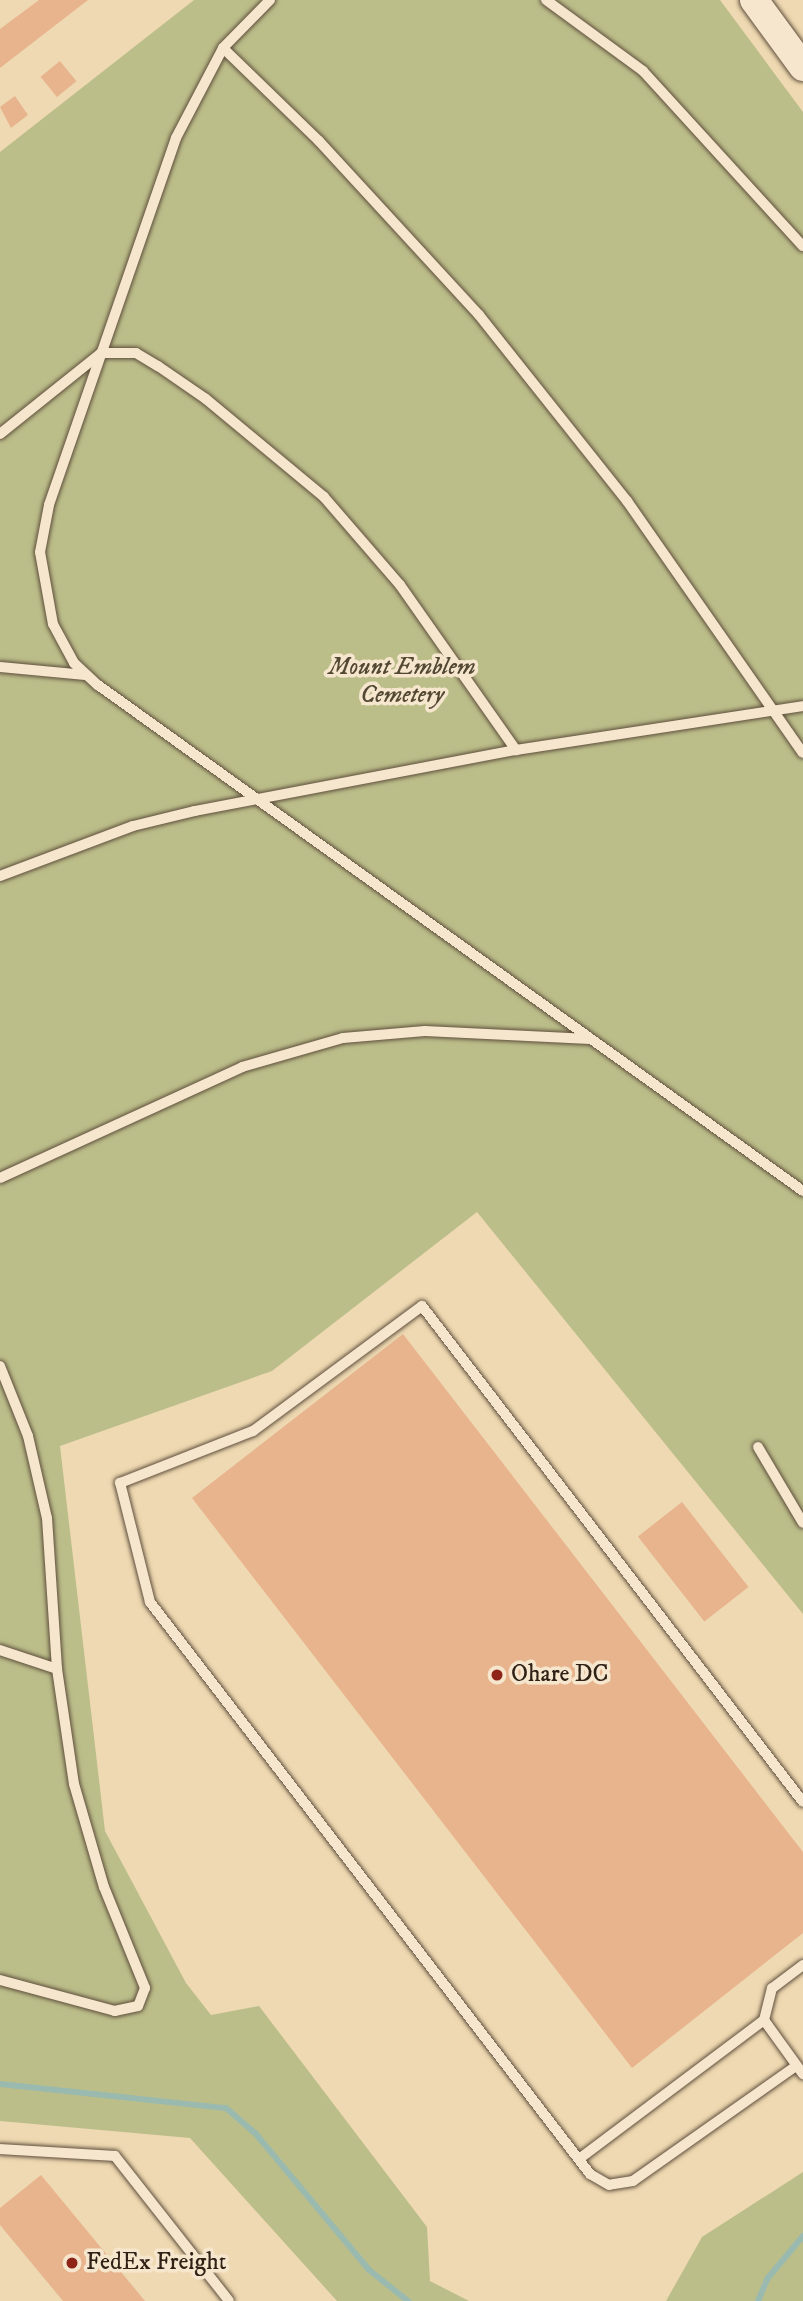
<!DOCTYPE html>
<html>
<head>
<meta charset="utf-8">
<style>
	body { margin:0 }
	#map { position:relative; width:803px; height:2301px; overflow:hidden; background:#efd9b2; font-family:"IM FELL DW Pica",serif }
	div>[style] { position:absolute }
	.green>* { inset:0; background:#bcbe8a }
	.stream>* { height:6px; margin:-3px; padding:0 3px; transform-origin:3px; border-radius:3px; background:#9abaaf }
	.building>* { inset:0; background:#e8b48d; transform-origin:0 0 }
	.roads { filter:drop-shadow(0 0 2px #5f4f3d) drop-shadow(0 0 2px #5f4f3d) }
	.service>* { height:10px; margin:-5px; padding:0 5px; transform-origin:5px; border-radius:5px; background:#f5e6cd }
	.secondary>* { height:28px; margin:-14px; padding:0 14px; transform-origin:14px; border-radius:14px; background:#f5e6cd }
	.dots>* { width:19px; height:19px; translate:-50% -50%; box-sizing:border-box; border:4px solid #f5e6cd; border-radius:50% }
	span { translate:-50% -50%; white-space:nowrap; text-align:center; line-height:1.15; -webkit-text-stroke:7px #f5e6cd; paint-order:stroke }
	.park-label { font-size:24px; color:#524833; font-style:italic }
	.poi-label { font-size:24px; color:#2f2116 }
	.left { translate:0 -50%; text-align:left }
</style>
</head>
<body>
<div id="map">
	<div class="green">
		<i style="clip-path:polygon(194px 0,720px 0,803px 112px,803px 1614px,477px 1212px,272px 1371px,60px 1446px,105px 1831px,186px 1983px,211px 2015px,259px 2006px,427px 2227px,430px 2281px,469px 2301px,337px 2301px,190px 2138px,0 2121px,0 152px)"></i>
		<i style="clip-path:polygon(803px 2172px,803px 2301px,666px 2301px,702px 2237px)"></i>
	</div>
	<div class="stream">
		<i style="left:0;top:2084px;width:227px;rotate:6.1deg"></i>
		<i style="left:226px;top:2108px;width:38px;rotate:41deg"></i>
		<i style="left:255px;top:2133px;width:178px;rotate:50.2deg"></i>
		<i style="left:369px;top:2270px;width:50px;rotate:38.5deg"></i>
		<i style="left:758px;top:2301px;width:25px;rotate:-67deg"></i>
		<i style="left:768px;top:2278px;width:55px;rotate:-50.2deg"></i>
	</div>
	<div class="building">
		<i style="clip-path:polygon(39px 0,88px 0,0 68px,0 29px)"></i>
		<i style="left:60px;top:61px;width:26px;height:25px;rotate:51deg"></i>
		<i style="clip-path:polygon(15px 96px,28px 115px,11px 128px,0 107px)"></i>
		<i style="clip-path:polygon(403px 1334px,803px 1852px,803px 1933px,632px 2068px,192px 1498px)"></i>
		<i style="left:682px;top:1502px;width:108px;height:56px;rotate:52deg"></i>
		<i style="clip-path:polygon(41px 2175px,145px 2301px,63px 2301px,0 2225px,0 2208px)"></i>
	</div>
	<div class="roads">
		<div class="service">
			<i style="left:270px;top:0;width:67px;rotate:134.4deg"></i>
			<i style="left:223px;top:48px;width:102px;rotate:117.6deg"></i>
			<i style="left:176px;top:138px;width:388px;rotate:109.1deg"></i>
			<i style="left:49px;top:505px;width:48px;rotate:100.8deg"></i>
			<i style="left:40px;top:552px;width:73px;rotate:79.8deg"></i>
			<i style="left:53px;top:624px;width:44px;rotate:61.7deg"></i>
			<i style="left:74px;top:663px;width:33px;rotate:43deg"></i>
			<i style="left:98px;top:685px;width:868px;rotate:35.67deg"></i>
			<i style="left:546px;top:0;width:120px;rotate:36.2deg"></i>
			<i style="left:643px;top:71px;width:237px;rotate:47.6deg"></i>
			<i style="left:223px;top:48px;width:134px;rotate:44.1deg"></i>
			<i style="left:319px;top:141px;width:236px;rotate:47.4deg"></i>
			<i style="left:479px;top:315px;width:238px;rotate:51.5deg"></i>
			<i style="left:627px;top:501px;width:307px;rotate:55.1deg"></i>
			<i style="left:0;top:434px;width:129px;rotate:-38.7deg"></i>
			<i style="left:101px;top:353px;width:35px"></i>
			<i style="left:136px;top:353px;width:26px;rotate:31deg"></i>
			<i style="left:158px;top:366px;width:58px;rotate:34.5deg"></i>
			<i style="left:206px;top:399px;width:153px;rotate:39.7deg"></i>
			<i style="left:324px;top:497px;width:116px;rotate:49.2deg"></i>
			<i style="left:400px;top:585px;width:202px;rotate:54.9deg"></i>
			<i style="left:0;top:667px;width:86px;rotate:5.3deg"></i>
			<i style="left:0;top:876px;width:142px;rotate:-20.6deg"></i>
			<i style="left:133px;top:826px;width:64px;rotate:-13.6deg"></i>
			<i style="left:195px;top:811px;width:327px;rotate:-10.8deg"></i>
			<i style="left:516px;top:750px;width:290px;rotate:-8.7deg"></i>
			<i style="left:0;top:1178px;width:266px;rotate:-24.6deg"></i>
			<i style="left:242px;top:1067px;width:105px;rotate:-16deg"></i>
			<i style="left:343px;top:1038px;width:82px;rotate:-4.9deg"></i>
			<i style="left:425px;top:1031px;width:165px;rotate:2.8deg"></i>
			<i style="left:0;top:1366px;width:75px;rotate:68.2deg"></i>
			<i style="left:28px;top:1436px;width:84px;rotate:77deg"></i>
			<i style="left:47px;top:1518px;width:151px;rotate:86.2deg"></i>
			<i style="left:57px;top:1669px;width:116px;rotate:81.6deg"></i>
			<i style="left:74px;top:1784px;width:107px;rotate:73.8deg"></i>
			<i style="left:104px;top:1887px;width:109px;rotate:67.9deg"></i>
			<i style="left:145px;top:1988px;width:19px;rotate:111deg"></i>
			<i style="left:138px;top:2006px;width:24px;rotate:168deg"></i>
			<i style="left:115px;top:2011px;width:119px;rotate:-164.9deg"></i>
			<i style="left:758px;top:1447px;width:88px;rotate:59.4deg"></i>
			<i style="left:0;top:1650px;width:60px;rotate:18.4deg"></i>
			<i style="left:803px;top:1965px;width:39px;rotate:143deg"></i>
			<i style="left:772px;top:1988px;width:33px;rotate:104deg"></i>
			<i style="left:764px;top:2020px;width:67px;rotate:54.2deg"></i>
			<i style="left:796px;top:2066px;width:199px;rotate:144.8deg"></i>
			<i style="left:633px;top:2181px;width:24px;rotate:171deg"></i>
			<i style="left:609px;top:2185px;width:22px;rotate:-150deg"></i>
			<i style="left:590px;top:2174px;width:722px;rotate:-127.57deg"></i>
			<i style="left:150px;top:1602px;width:123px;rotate:-104.1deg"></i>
			<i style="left:120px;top:1483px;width:143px;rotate:-21.4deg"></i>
			<i style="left:253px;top:1431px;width:210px;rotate:-36.5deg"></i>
			<i style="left:422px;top:1306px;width:625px;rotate:52.47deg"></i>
			<i style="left:0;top:2149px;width:115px;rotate:3.5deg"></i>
			<i style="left:115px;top:2156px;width:184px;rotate:51.8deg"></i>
			<i style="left:579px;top:2159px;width:231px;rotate:-36.9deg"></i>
		</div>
		<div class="secondary">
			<i style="left:754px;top:0;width:83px;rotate:53.8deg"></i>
		</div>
	</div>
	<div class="dots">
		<i style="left:497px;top:1675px;background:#8f2418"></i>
		<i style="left:72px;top:2263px;background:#8f2418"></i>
	</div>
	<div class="park-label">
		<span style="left:402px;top:682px">Mount Emblem<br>Cemetery</span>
	</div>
	<div class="poi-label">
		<span class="left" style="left:511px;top:1675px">Ohare DC</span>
		<span class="left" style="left:86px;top:2263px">FedEx Freight</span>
	</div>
</div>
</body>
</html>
